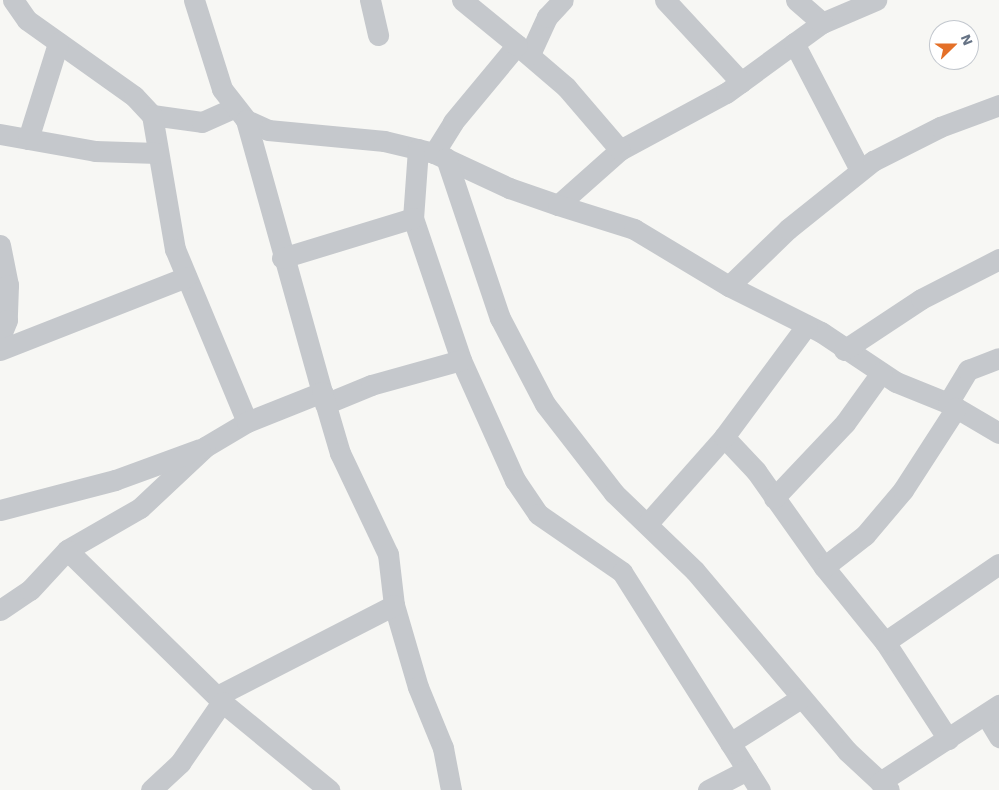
<!DOCTYPE html>
<html>
<head>
<meta charset="utf-8">
<style>
	body { margin:0 }
	#map { position:relative; width:999px; height:790px; overflow:hidden; background:#f7f7f4; font-family:"Work Sans",sans-serif }
	div>[style] { position:absolute }
	.minor>* { height:21px; margin:-10.5px; padding:0 10.5px; transform-origin:10.5px; border-radius:10.5px; background:#c5c8cc }
	span { translate:-50% -50%; white-space:nowrap; text-align:center; line-height:1.15; -webkit-text-stroke:5px #fff; paint-order:stroke }
	.north { position:absolute; left:929px; top:20px; width:50px; height:50px; box-sizing:border-box; background:#fff; border:1px solid #c2c7ce; border-radius:50%; rotate:68deg; font-size:14px; font-weight:700; line-height:20px; text-align:center; color:#667385 }
	.north::after { content:''; display:block; margin:auto; width:18px; height:22px; background:#e47028; clip-path:polygon(50% 0,100% 100%,50% 72%,0 100%) }
</style>
</head>
<body>
<div id="map">
	<div class="minor">
		<i style="left:13px;top:0;width:24px;rotate:55deg"></i>
		<i style="left:27px;top:20px;width:131px;rotate:35.4deg"></i>
		<i style="left:134px;top:96px;width:26px;rotate:47deg"></i>
		<i style="left:152px;top:115px;width:50px;rotate:8deg"></i>
		<i style="left:202px;top:122px;width:35px;rotate:-24deg"></i>
		<i style="left:194px;top:0;width:93px;rotate:72.5deg"></i>
		<i style="left:222px;top:89px;width:39px;rotate:52deg"></i>
		<i style="left:246px;top:120px;width:24px;rotate:24deg"></i>
		<i style="left:268px;top:130px;width:117px;rotate:5.4deg"></i>
		<i style="left:384px;top:141px;width:51px;rotate:13.5deg"></i>
		<i style="left:434px;top:153px;width:83px;rotate:25deg"></i>
		<i style="left:509px;top:188px;width:52px;rotate:19.1deg"></i>
		<i style="left:558px;top:205px;width:83px;rotate:-41.6deg"></i>
		<i style="left:620px;top:150px;width:120px;rotate:-28.3deg"></i>
		<i style="left:726px;top:93px;width:119px;rotate:-36.1deg"></i>
		<i style="left:822px;top:23px;width:59px;rotate:-23.1deg"></i>
		<i style="left:370px;top:0;width:36px;rotate:77deg"></i>
		<i style="left:665px;top:0;width:112px;rotate:47.2deg"></i>
		<i style="left:796px;top:0;width:35px;rotate:41deg"></i>
		<i style="left:794px;top:43px;width:143px;rotate:62.5deg"></i>
		<i style="left:517px;top:45px;width:65px;rotate:40.6deg"></i>
		<i style="left:566px;top:87px;width:83px;rotate:49.4deg"></i>
		<i style="left:530px;top:54px;width:41px;rotate:-65.3deg"></i>
		<i style="left:547px;top:17px;width:23px;rotate:-47deg"></i>
		<i style="left:152px;top:115px;width:136px;rotate:80.3deg"></i>
		<i style="left:175px;top:249px;width:187px;rotate:67.4deg"></i>
		<i style="left:247px;top:422px;width:49px;rotate:149.2deg"></i>
		<i style="left:205px;top:447px;width:89px;rotate:136.8deg"></i>
		<i style="left:140px;top:508px;width:84px;rotate:150.1deg"></i>
		<i style="left:67px;top:550px;width:217px;rotate:44.4deg"></i>
		<i style="left:222px;top:702px;width:139px;rotate:39.4deg"></i>
		<i style="left:246px;top:120px;width:282px;rotate:74.4deg"></i>
		<i style="left:0;top:134px;width:97px;rotate:10.1deg"></i>
		<i style="left:95px;top:151px;width:62px;rotate:1.8deg"></i>
		<i style="left:28px;top:139px;width:101px;rotate:-72.6deg"></i>
		<i style="left:418px;top:149px;width:69px;rotate:94.1deg"></i>
		<i style="left:413px;top:218px;width:150px;rotate:71.3deg"></i>
		<i style="left:461px;top:360px;width:132px;rotate:65.8deg"></i>
		<i style="left:515px;top:480px;width:41px;rotate:55.9deg"></i>
		<i style="left:538px;top:514px;width:102px;rotate:34.6deg"></i>
		<i style="left:622px;top:572px;width:258px;rotate:57.7deg"></i>
		<i style="left:434px;top:153px;width:36px;rotate:-58deg"></i>
		<i style="left:453px;top:122px;width:100px;rotate:-50.3deg"></i>
		<i style="left:517px;top:45px;width:71px;rotate:-140.7deg"></i>
		<i style="left:446px;top:158px;width:169px;rotate:71.4deg"></i>
		<i style="left:500px;top:318px;width:97px;rotate:62.4deg"></i>
		<i style="left:545px;top:404px;width:113px;rotate:52.2deg"></i>
		<i style="left:614px;top:493px;width:112px;rotate:43.9deg"></i>
		<i style="left:695px;top:571px;width:236px;rotate:49.8deg"></i>
		<i style="left:847px;top:751px;width:57px;rotate:42.9deg"></i>
		<i style="left:558px;top:205px;width:80px;rotate:17.5deg"></i>
		<i style="left:634px;top:229px;width:111px;rotate:31deg"></i>
		<i style="left:729px;top:286px;width:103px;rotate:26.6deg"></i>
		<i style="left:821px;top:332px;width:90px;rotate:33.7deg"></i>
		<i style="left:896px;top:382px;width:56px;rotate:22deg"></i>
		<i style="left:948px;top:403px;width:59px;rotate:30.5deg"></i>
		<i style="left:0;top:245px;width:41px;rotate:78.7deg"></i>
		<i style="left:8px;top:285px;width:35px;rotate:92deg"></i>
		<i style="left:7px;top:320px;width:18px;rotate:112deg"></i>
		<i style="left:282px;top:258px;width:137px;rotate:-17deg"></i>
		<i style="left:729px;top:286px;width:82px;rotate:-44deg"></i>
		<i style="left:788px;top:229px;width:109px;rotate:-38.7deg"></i>
		<i style="left:873px;top:161px;width:75px;rotate:-26.9deg"></i>
		<i style="left:940px;top:127px;width:63px;rotate:-20.4deg"></i>
		<i style="left:0;top:350px;width:200px;rotate:-21.4deg"></i>
		<i style="left:844px;top:350px;width:92px;rotate:-33.5deg"></i>
		<i style="left:921px;top:299px;width:88px;rotate:-27.1deg"></i>
		<i style="left:948px;top:403px;width:39px;rotate:-59deg"></i>
		<i style="left:968px;top:370px;width:33px;rotate:-21deg"></i>
		<i style="left:325px;top:404px;width:50px;rotate:-22.4deg"></i>
		<i style="left:371px;top:385px;width:93px;rotate:-15.5deg"></i>
		<i style="left:247px;top:422px;width:81px;rotate:-21.8deg"></i>
		<i style="left:322px;top:392px;width:64px;rotate:73.6deg"></i>
		<i style="left:340px;top:453px;width:112px;rotate:64.6deg"></i>
		<i style="left:388px;top:554px;width:51px;rotate:83.3deg"></i>
		<i style="left:394px;top:605px;width:85px;rotate:73.7deg"></i>
		<i style="left:418px;top:687px;width:66px;rotate:67.7deg"></i>
		<i style="left:443px;top:748px;width:43px;rotate:79.2deg"></i>
		<i style="left:724px;top:437px;width:47px;rotate:46.7deg"></i>
		<i style="left:756px;top:471px;width:118px;rotate:54.7deg"></i>
		<i style="left:824px;top:567px;width:97px;rotate:50.9deg"></i>
		<i style="left:885px;top:642px;width:116px;rotate:57deg"></i>
		<i style="left:774px;top:498px;width:103px;rotate:-46.6deg"></i>
		<i style="left:845px;top:423px;width:62px;rotate:-54.2deg"></i>
		<i style="left:0;top:510px;width:119px;rotate:-14.6deg"></i>
		<i style="left:115px;top:480px;width:90px;rotate:-20deg"></i>
		<i style="left:648px;top:523px;width:115px;rotate:-48.5deg"></i>
		<i style="left:724px;top:437px;width:139px;rotate:-53.5deg"></i>
		<i style="left:824px;top:567px;width:52px;rotate:-38deg"></i>
		<i style="left:865px;top:535px;width:59px;rotate:-49.8deg"></i>
		<i style="left:903px;top:490px;width:98px;rotate:-57.1deg"></i>
		<i style="left:0;top:610px;width:36px;rotate:-34deg"></i>
		<i style="left:30px;top:590px;width:54px;rotate:-47.2deg"></i>
		<i style="left:885px;top:642px;width:138px;rotate:-34.4deg"></i>
		<i style="left:217px;top:696px;width:199px;rotate:-27.2deg"></i>
		<i style="left:986px;top:715px;width:26px;rotate:59deg"></i>
		<i style="left:730px;top:743px;width:84px;rotate:-32.4deg"></i>
		<i style="left:880px;top:782px;width:142px;rotate:-32.9deg"></i>
		<i style="left:151px;top:790px;width:40px;rotate:-43deg"></i>
		<i style="left:180px;top:763px;width:74px;rotate:-55.5deg"></i>
		<i style="left:708px;top:790px;width:44px;rotate:-27.1deg"></i>
	</div>
	<div class="north">N</div>
</div>
</body>
</html>
